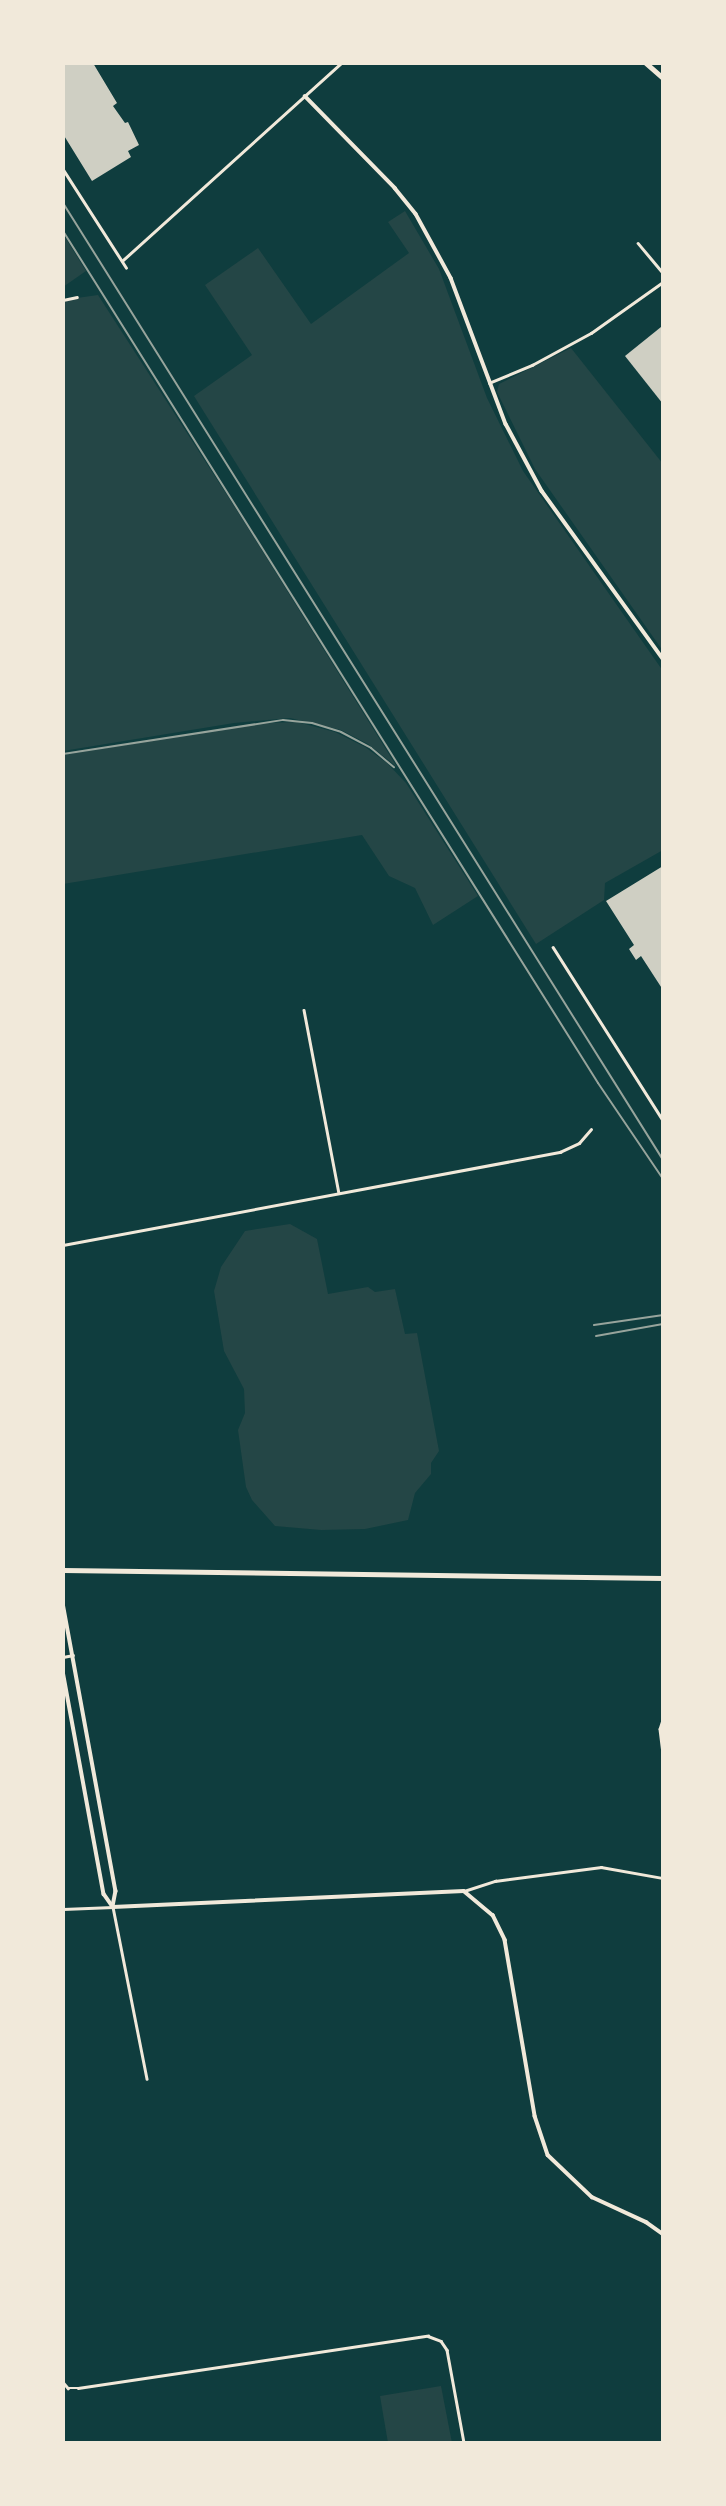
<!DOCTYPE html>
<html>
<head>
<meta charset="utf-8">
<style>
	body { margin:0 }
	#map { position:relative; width:726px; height:2506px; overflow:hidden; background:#0f3d3e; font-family:"Work Sans",sans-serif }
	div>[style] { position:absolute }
	.green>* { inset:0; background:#244646 }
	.building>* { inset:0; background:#cfcfc3 }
	.minor>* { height:2.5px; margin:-1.25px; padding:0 1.25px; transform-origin:1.25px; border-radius:1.25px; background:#f1e9da }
	.tertiary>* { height:3.5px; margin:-1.75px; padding:0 1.75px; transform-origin:1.75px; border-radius:1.75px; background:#f1e9da }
	.secondary>* { height:4.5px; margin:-2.25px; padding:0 2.25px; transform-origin:2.25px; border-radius:2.25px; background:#f1e9da }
	.primary>* { height:4.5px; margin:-2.25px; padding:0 2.25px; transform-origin:2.25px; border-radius:2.25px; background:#f1e9da }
	.rail>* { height:2px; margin:-1px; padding:0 1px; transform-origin:1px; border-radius:1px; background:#97a49c }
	span { translate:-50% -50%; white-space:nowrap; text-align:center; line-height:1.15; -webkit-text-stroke:5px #f1e9da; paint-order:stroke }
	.frame { position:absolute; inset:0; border:65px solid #f1e9da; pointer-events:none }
</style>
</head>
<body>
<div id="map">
	<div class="green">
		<i style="clip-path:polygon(405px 211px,439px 269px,487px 398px,523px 471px,663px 671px,663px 850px,605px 883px,604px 900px,536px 944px,194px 396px,252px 355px,205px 285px,258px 248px,311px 324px,409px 253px,388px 222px)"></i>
		<i style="clip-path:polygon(63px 234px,86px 271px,63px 287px)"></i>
		<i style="clip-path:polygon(98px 295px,236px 509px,397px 767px,368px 744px,341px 730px,290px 718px,234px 723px,63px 751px,63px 300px)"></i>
		<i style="clip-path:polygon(571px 348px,663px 464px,663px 651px,535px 469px,497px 392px,499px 384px)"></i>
		<i style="clip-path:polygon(297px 722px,335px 732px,365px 747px,387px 763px,406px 783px,478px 896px,433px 925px,415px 888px,389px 876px,362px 835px,63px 884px,63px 755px,266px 723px)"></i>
		<i style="clip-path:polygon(290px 1224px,317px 1239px,328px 1294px,368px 1287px,375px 1292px,395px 1289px,405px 1334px,417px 1333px,439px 1451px,431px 1463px,431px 1474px,415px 1493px,408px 1520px,365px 1529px,321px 1530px,275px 1526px,252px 1500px,246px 1487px,238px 1430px,245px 1413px,244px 1389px,224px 1351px,214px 1291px,221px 1267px,245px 1231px)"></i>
		<i style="clip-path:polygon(441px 2386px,452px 2443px,388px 2443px,380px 2396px)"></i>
	</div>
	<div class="building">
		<i style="clip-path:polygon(63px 63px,93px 63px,117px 103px,113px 106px,125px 123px,128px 122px,139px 145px,128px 151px,131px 157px,92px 181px,63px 134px)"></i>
		<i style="clip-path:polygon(661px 327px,663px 330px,663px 404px,625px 356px)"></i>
		<i style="clip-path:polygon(663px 866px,663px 990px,641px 956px,636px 960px,629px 949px,634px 945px,606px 901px)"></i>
	</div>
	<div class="minor">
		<i style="left:63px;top:169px;width:117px;rotate:57.3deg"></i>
		<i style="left:638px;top:243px;width:39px;rotate:50deg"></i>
		<i style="left:122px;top:261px;width:295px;rotate:-42.1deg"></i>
		<i style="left:63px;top:300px;width:14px;rotate:-12deg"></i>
		<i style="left:489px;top:383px;width:47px;rotate:-22.7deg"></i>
		<i style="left:532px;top:365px;width:67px;rotate:-28.5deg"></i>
		<i style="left:591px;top:333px;width:88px;rotate:-35.3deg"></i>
		<i style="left:553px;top:947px;width:205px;rotate:57.6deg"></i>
		<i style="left:304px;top:1010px;width:186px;rotate:79.2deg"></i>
		<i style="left:63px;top:1245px;width:506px;rotate:-10.6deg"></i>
		<i style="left:560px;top:1152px;width:21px;rotate:-25deg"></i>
		<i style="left:579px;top:1143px;width:18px;rotate:-49deg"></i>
		<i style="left:63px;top:1657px;width:10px;rotate:-11deg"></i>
		<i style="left:663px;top:1720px;width:9px;rotate:108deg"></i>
		<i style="left:660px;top:1729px;width:23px;rotate:83deg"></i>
		<i style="left:464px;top:1891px;width:33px;rotate:-18deg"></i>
		<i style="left:495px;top:1881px;width:107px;rotate:-7.5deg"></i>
		<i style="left:601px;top:1867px;width:63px;rotate:10.1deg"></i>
		<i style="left:63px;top:1909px;width:50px;rotate:-2.3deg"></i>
		<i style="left:113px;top:1907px;width:175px;rotate:78.8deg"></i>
		<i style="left:63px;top:2382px;width:8px;rotate:50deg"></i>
		<i style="left:68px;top:2388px;width:10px"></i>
		<i style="left:78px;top:2388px;width:354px;rotate:-8.5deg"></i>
		<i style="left:428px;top:2336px;width:14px;rotate:21deg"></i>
		<i style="left:441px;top:2341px;width:11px;rotate:56deg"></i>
		<i style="left:447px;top:2350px;width:95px;rotate:79.6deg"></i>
	</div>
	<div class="tertiary">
		<i style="left:305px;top:96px;width:129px;rotate:45.6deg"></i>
		<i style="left:395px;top:188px;width:33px;rotate:51deg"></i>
		<i style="left:416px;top:214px;width:73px;rotate:61.3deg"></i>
		<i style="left:451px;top:278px;width:156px;rotate:69.4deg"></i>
		<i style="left:506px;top:424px;width:76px;rotate:61.8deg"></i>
		<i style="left:542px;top:491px;width:207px;rotate:54.2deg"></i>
		<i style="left:63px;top:1603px;width:293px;rotate:79.6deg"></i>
		<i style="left:116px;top:1891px;width:16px;rotate:101deg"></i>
		<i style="left:63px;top:1671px;width:227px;rotate:79.6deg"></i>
		<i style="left:104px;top:1894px;width:16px;rotate:55deg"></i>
		<i style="left:113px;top:1907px;width:351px;rotate:-2.6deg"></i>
		<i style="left:464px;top:1891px;width:38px;rotate:40deg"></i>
		<i style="left:493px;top:1915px;width:28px;rotate:64deg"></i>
		<i style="left:505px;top:1940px;width:179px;rotate:80.3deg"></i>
		<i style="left:535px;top:2116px;width:41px;rotate:71.6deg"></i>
		<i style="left:548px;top:2155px;width:61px;rotate:43.7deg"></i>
		<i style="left:592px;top:2197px;width:60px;rotate:24.8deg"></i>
		<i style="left:646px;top:2222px;width:21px;rotate:35deg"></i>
	</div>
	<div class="secondary">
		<i style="left:63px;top:1570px;width:600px;rotate:0.76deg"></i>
	</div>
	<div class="primary">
		<i style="left:646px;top:63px;width:23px;rotate:41deg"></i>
	</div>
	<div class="rail">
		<i style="left:63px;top:203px;width:1130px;rotate:57.91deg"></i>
		<i style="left:63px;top:231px;width:1006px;rotate:57.87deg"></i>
		<i style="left:598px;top:1083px;width:116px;rotate:55.9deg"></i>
		<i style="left:63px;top:754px;width:223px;rotate:-8.8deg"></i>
		<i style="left:283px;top:720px;width:29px;rotate:6deg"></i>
		<i style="left:312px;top:723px;width:30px;rotate:17deg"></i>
		<i style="left:341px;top:732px;width:34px;rotate:28deg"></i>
		<i style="left:371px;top:748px;width:30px;rotate:40deg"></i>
		<i style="left:594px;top:1325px;width:70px;rotate:-8.2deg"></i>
		<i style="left:596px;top:1336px;width:68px;rotate:-10.2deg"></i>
	</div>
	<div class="frame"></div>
</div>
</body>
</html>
